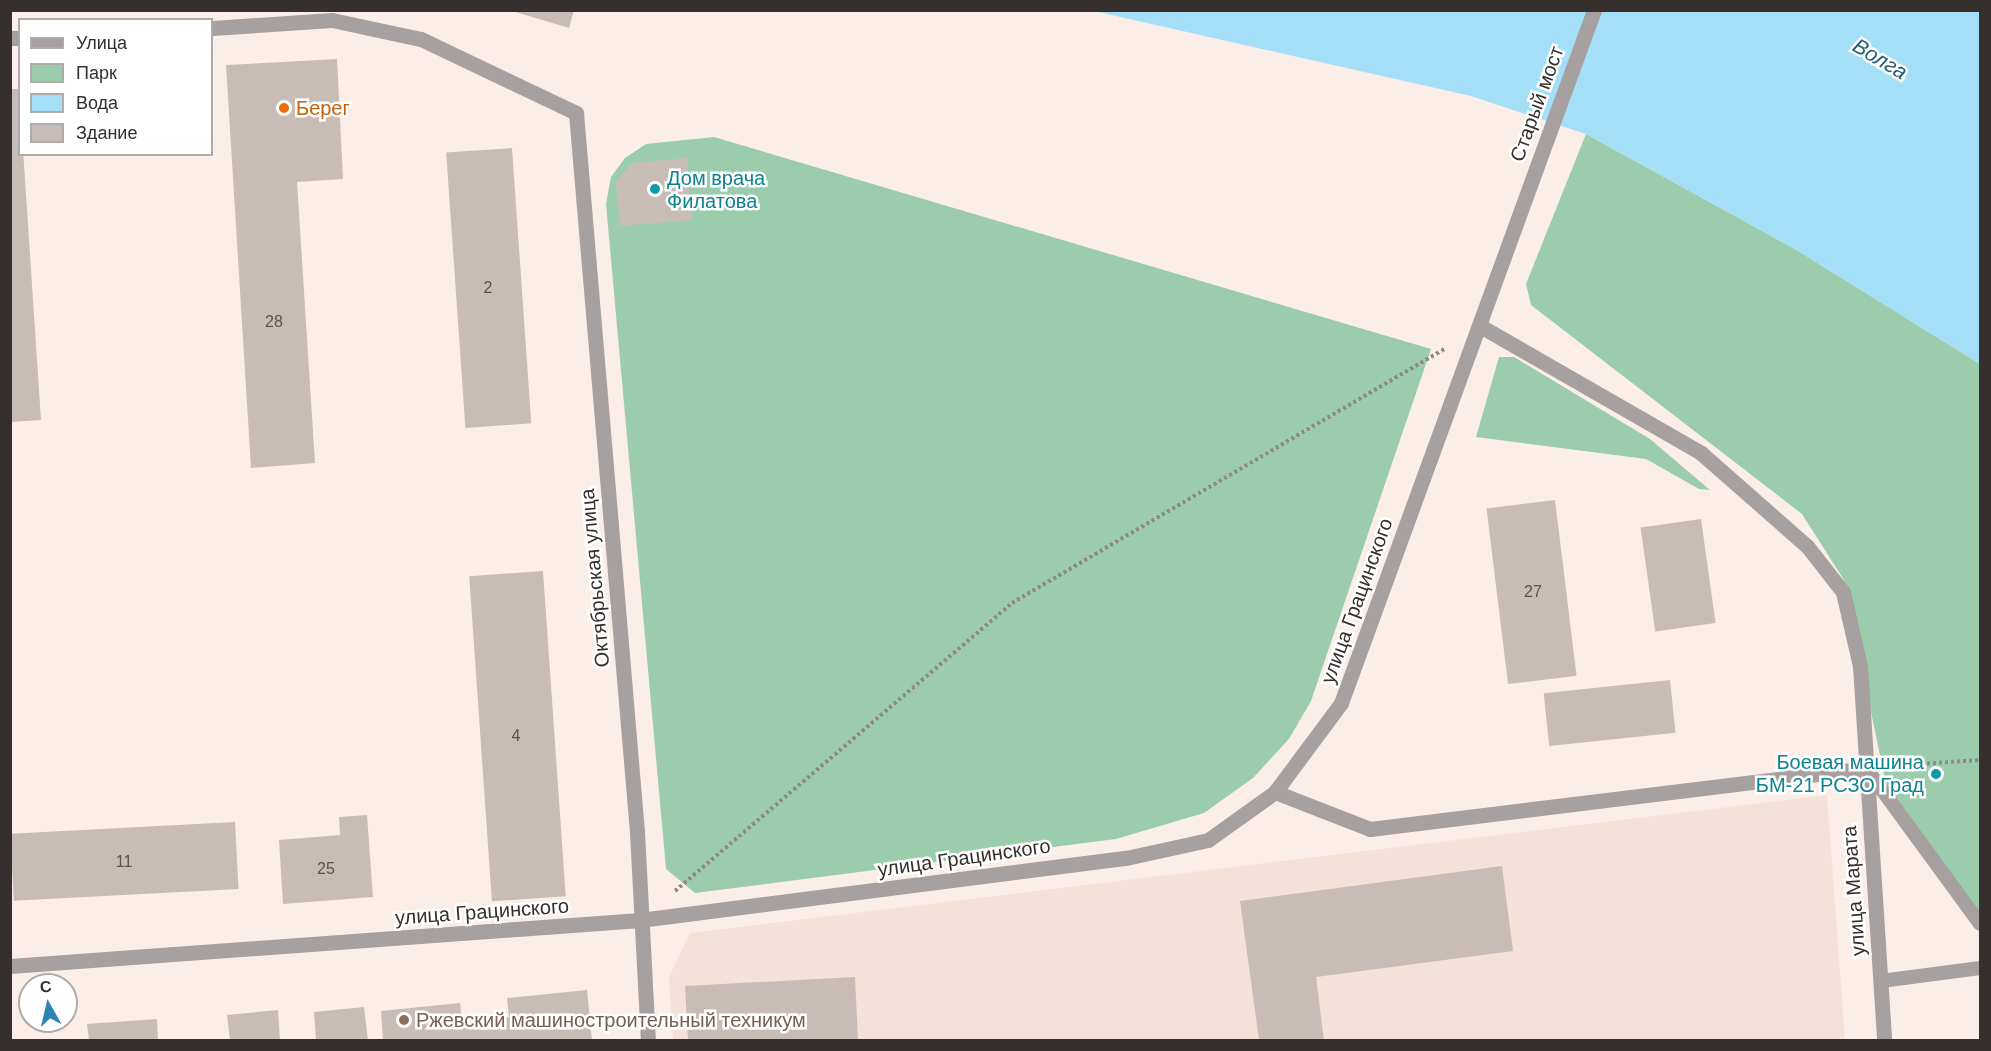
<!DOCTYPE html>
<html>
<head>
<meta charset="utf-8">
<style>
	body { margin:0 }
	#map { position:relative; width:1991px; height:1051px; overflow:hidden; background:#fbeee8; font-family:Helvetica,sans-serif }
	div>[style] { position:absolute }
	.built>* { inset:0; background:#f5e1d8 }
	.green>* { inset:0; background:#9bcdac }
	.water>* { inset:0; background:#a5dff7 }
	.building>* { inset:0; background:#c8bdb6; transform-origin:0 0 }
	.path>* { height:4px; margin-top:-2px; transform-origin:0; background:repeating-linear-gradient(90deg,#918985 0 3px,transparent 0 6px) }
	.service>* { height:14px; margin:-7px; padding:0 7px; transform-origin:7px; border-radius:7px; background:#a6a0a0 }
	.minor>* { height:15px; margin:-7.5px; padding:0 7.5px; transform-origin:7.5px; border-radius:7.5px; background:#a6a0a0 }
	.tertiary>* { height:15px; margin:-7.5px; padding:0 7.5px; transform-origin:7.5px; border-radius:7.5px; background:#a6a0a0 }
	.dots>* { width:16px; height:16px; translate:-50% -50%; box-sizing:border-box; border:3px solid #fff; border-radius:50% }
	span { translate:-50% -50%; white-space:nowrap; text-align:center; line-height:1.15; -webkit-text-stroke:5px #fff; paint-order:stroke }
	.number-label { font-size:16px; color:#5a5350 }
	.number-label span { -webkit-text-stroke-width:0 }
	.street-label { font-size:20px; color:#35302e }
	.food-label { font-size:20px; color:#c56008 }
	.left { translate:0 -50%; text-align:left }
	.culture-label { font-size:20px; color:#0d838f }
	.right { translate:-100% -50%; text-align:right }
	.education-label { font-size:20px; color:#785e54 }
	.water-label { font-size:21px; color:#1f5a6f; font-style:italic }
	.frame { position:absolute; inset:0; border:12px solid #35302e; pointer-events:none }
	.legend { position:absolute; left:18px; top:18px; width:195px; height:138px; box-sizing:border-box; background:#fff; border:2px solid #aeacab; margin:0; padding:8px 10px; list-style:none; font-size:18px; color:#35302e }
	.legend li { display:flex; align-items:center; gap:12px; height:30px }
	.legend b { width:30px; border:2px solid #aeacab }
	.north { position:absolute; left:18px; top:973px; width:60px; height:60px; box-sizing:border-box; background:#fff; border:2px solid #aeacab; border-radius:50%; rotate:352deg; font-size:16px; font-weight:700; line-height:24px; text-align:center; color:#35302e }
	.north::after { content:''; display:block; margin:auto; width:21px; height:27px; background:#2c84b2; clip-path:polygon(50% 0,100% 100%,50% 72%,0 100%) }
</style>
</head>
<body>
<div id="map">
	<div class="built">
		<i style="clip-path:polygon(1827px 795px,1845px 1040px,673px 1040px,669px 977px,690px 933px)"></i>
	</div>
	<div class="green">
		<i style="clip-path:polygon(1586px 134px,1795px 249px,1980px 364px,1980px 913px,1886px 785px,1844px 580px,1802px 514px,1531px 305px,1526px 284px)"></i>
		<i style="clip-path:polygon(714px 137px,1431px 349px,1311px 701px,1289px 739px,1253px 778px,1204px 813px,1116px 839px,695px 893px,666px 869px,606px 204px,611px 177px,625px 158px,646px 144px)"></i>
		<i style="clip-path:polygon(1499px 357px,1514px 357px,1650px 439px,1710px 490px,1699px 489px,1646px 459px,1476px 437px)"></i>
	</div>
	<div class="water">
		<i style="clip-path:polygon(1094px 11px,1980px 11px,1980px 364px,1795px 249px,1586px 134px,1471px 96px)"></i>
	</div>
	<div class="building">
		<i style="clip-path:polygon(509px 10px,574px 10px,569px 28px)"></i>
		<i style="clip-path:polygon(337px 59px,343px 179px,297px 182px,315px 463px,251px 468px,226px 65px)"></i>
		<i style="clip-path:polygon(10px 89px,19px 89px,41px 420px,10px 422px)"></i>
		<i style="left:512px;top:148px;width:276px;height:66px;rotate:86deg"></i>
		<i style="clip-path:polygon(687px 158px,692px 220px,620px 226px,616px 182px,632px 163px)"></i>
		<i style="left:1555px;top:500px;width:177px;height:69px;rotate:83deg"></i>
		<i style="left:1701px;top:519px;width:105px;height:61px;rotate:82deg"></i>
		<i style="left:543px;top:571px;width:326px;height:74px;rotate:86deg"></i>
		<i style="left:1670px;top:680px;width:53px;height:127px;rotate:84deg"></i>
		<i style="clip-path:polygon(367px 815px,373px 897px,283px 904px,279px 840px,340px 835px,339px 817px)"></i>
		<i style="left:235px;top:822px;width:67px;height:225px;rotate:87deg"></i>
		<i style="clip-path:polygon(1502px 866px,1513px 951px,1316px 977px,1324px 1040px,1259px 1040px,1240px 901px)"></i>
		<i style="clip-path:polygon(855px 977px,858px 1040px,688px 1040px,685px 986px)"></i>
		<i style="clip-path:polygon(587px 990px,592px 1040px,383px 1040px,381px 1011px,460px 1003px,462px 1021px,509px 1017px,507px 998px)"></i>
		<i style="clip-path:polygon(364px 1007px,368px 1040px,316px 1040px,314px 1012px)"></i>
		<i style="clip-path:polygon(278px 1010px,280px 1040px,230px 1040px,227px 1015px)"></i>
		<i style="clip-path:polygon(157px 1019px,158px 1040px,89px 1040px,87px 1024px)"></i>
	</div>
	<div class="path">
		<i style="left:1891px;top:766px;width:89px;rotate:-3.9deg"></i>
		<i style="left:675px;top:891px;width:443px;rotate:-40.5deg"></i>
		<i style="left:1012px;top:603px;width:503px;rotate:-30.44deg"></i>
	</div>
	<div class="service">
		<i style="left:1866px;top:768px;width:193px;rotate:53.8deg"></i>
		<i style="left:1881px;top:981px;width:100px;rotate:-7.5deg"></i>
	</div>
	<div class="minor">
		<i style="left:212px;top:28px;width:120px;rotate:-3.8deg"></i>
		<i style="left:332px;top:20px;width:91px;rotate:12.1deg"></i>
		<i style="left:421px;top:39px;width:172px;rotate:25.5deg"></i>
		<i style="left:576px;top:113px;width:722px;rotate:85.15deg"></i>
		<i style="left:637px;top:832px;width:208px;rotate:87deg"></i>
		<i style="left:10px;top:38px;width:10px"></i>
		<i style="left:1482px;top:327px;width:253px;rotate:29.9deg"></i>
		<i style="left:1701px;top:453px;width:141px;rotate:41.3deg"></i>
		<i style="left:1807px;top:546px;width:58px;rotate:52deg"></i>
		<i style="left:1843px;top:592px;width:76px;rotate:77.1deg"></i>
		<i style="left:1860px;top:666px;width:375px;rotate:86.3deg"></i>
		<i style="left:1275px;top:792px;width:102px;rotate:21.3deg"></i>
		<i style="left:1370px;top:829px;width:500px;rotate:-7deg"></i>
		<i style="left:640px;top:920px;width:490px;rotate:-7.3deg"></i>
		<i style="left:1126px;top:858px;width:84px;rotate:-12.4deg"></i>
		<i style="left:1208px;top:840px;width:82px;rotate:-35.6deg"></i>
		<i style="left:1275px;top:792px;width:111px;rotate:-53.4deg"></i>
		<i style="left:1341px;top:703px;width:738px;rotate:-69.94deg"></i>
	</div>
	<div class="tertiary">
		<i style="left:10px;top:966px;width:632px;rotate:-4.18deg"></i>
	</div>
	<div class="dots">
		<i style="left:284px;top:108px;background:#e8710a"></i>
		<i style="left:655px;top:189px;background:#0f9aa8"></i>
		<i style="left:1936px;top:774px;background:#0f9aa8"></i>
		<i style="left:404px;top:1020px;background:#8d6e63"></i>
	</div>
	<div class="number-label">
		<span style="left:488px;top:288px">2</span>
		<span style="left:274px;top:322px">28</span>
		<span style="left:1533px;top:592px">27</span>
		<span style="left:516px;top:736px">4</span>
		<span style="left:124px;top:862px">11</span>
		<span style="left:326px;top:869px">25</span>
	</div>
	<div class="street-label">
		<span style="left:1537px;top:104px;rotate:-70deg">Старый мост</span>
		<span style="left:595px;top:578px;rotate:-95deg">Октябрьская улица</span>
		<span style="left:1357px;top:601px;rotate:-70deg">улица Грацинского</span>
		<span style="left:964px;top:858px;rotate:-8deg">улица Грацинского</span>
		<span style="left:1854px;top:891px;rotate:-94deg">улица Марата</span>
		<span style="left:482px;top:912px;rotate:-4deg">улица Грацинского</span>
	</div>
	<div class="food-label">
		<span class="left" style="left:296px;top:108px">Берег</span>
	</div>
	<div class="culture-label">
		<span class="left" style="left:667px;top:190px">Дом врача<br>Филатова</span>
		<span class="right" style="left:1924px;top:774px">Боевая машина<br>БМ-21 РСЗО Град</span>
	</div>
	<div class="education-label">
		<span class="left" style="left:416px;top:1020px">Ржевский машиностроительный техникум</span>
	</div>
	<div class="water-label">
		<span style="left:1880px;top:59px;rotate:31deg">Волга</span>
	</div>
	<div class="frame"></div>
	<ul class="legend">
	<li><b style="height:8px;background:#a6a0a0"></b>Улица</li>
	<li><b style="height:16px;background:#9bcdac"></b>Парк</li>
	<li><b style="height:16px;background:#a5dff7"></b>Вода</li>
	<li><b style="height:16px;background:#c8bdb6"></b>Здание</li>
	</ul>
	<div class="north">С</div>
</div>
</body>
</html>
